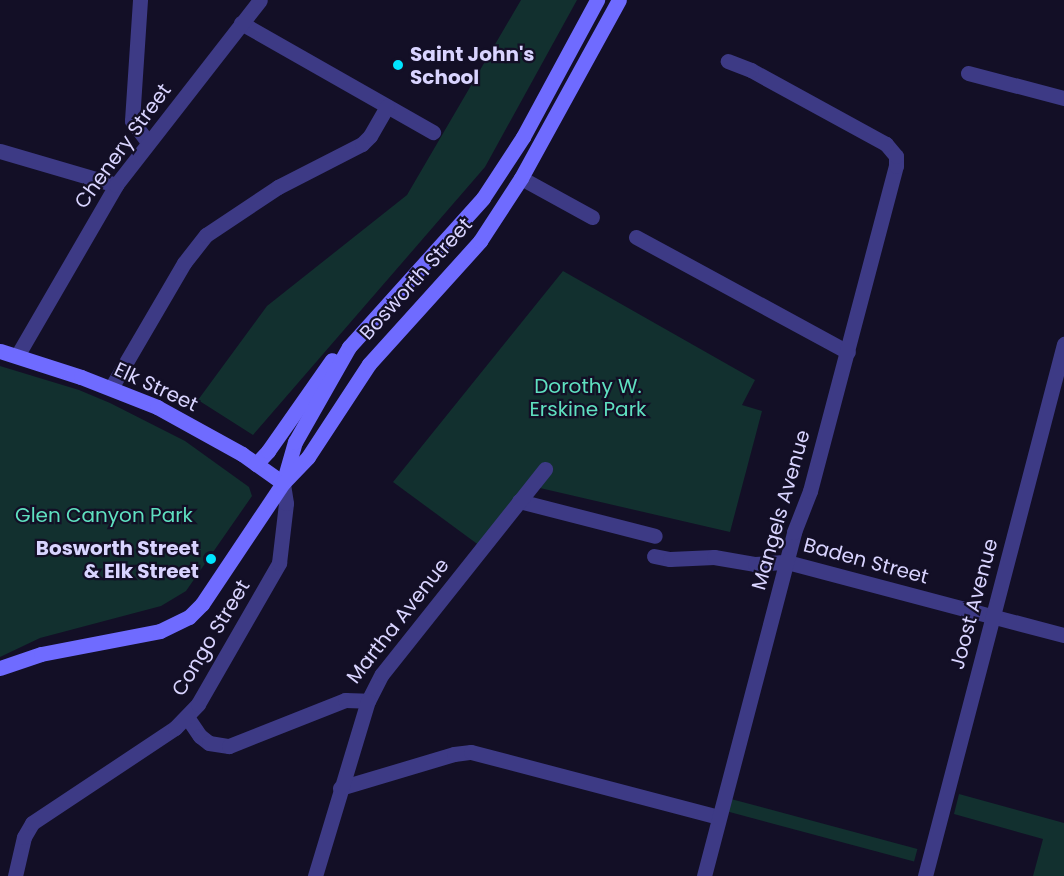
<!DOCTYPE html>
<html>
<head>
<meta charset="utf-8">
<style>
	body { margin:0 }
	#map { position:relative; width:1064px; height:876px; overflow:hidden; background:#130f26; font-family:Poppins,sans-serif }
	div>[style] { position:absolute }
	.green>* { inset:0; background:#12302f; transform-origin:0 0 }
	.street>* { height:15px; margin:-7.5px; padding:0 7.5px; transform-origin:7.5px; border-radius:7.5px; background:#3d3a85 }
	.secondary>* { height:15px; margin:-7.5px; padding:0 7.5px; transform-origin:7.5px; border-radius:7.5px; background:#6f6bff }
	.dots>* { width:16px; height:16px; translate:-50% -50%; box-sizing:border-box; border:3px solid #130f26; border-radius:50% }
	span { translate:-50% -50%; white-space:nowrap; text-align:center; line-height:1.15; -webkit-text-stroke:4.5px #130f26; paint-order:stroke }
	.poi-label { font-size:20px; color:#d9d4ff; font-weight:700 }
	.left { translate:0 -50%; text-align:left }
	.right { translate:-100% -50%; text-align:right }
	.street-label { font-size:20px; color:#d9d4ff }
	.park-label { font-size:20px; color:#5fe0c0 }
</style>
</head>
<body>
<div id="map">
	<div class="green">
		<i style="clip-path:polygon(521px 0,577px 0,485px 167px,253px 435px,198px 400px,267px 306px,407px 195px)"></i>
		<i style="clip-path:polygon(563px 271px,755px 380px,742px 405px,762px 411px,730px 532px,527px 485px,480px 546px,393px 482px)"></i>
		<i style="clip-path:polygon(0 366px,79px 390px,110px 403px,185px 441px,249px 487px,252px 496px,186px 591px,161px 606px,40px 638px,0 657px)"></i>
		<i style="clip-path:polygon(959px 794px,1064px 823px,1064px 876px,1033px 876px,1043px 839px,954px 814px)"></i>
		<i style="left:731px;top:799px;width:193px;height:13px;rotate:15deg"></i>
	</div>
	<div class="street">
		<i style="left:140px;top:0;width:121px;rotate:93.8deg"></i>
		<i style="left:132px;top:121px;width:26px;rotate:53deg"></i>
		<i style="left:241px;top:23px;width:221px;rotate:29.6deg"></i>
		<i style="left:968px;top:73px;width:99px;rotate:14.6deg"></i>
		<i style="left:0;top:151px;width:121px;rotate:16.3deg"></i>
		<i style="left:521px;top:178px;width:81px;rotate:28.8deg"></i>
		<i style="left:636px;top:237px;width:241px;rotate:28.5deg"></i>
		<i style="left:17px;top:356px;width:198px;rotate:-59.9deg"></i>
		<i style="left:116px;top:185px;width:234px;rotate:-52.1deg"></i>
		<i style="left:111px;top:388px;width:145px;rotate:-59.7deg"></i>
		<i style="left:184px;top:263px;width:36px;rotate:-52deg"></i>
		<i style="left:206px;top:235px;width:87px;rotate:-33.7deg"></i>
		<i style="left:278px;top:187px;width:94px;rotate:-27.1deg"></i>
		<i style="left:362px;top:144px;width:11px;rotate:-45deg"></i>
		<i style="left:370px;top:136px;width:34px;rotate:-60deg"></i>
		<i style="left:519px;top:501px;width:140px;rotate:14.4deg"></i>
		<i style="left:654px;top:556px;width:16px;rotate:11deg"></i>
		<i style="left:670px;top:559px;width:44px;rotate:-2.6deg"></i>
		<i style="left:714px;top:557px;width:42px;rotate:9.7deg"></i>
		<i style="left:755px;top:564px;width:32px;rotate:-4deg"></i>
		<i style="left:787px;top:562px;width:286px;rotate:14.8deg"></i>
		<i style="left:187px;top:717px;width:23px;rotate:56deg"></i>
		<i style="left:200px;top:736px;width:11px;rotate:38deg"></i>
		<i style="left:209px;top:743px;width:20px;rotate:9deg"></i>
		<i style="left:229px;top:746px;width:125px;rotate:-21.6deg"></i>
		<i style="left:345px;top:700px;width:23px;rotate:2deg"></i>
		<i style="left:368px;top:701px;width:30px;rotate:-63deg"></i>
		<i style="left:382px;top:674px;width:262px;rotate:-51.5deg"></i>
		<i style="left:340px;top:788px;width:119px;rotate:-16.6deg"></i>
		<i style="left:454px;top:754px;width:17px;rotate:-7deg"></i>
		<i style="left:471px;top:752px;width:256px;rotate:14.7deg"></i>
		<i style="left:15px;top:876px;width:40px;rotate:-77deg"></i>
		<i style="left:24px;top:837px;width:16px;rotate:-60deg"></i>
		<i style="left:32px;top:823px;width:172px;rotate:-33.6deg"></i>
		<i style="left:175px;top:728px;width:33px;rotate:-46deg"></i>
		<i style="left:198px;top:704px;width:163px;rotate:-60.1deg"></i>
		<i style="left:279px;top:563px;width:60px;rotate:-83.3deg"></i>
		<i style="left:286px;top:503px;width:20px;rotate:-99deg"></i>
		<i style="left:315px;top:876px;width:183px;rotate:-73.2deg"></i>
		<i style="left:704px;top:876px;width:356px;rotate:-75.3deg"></i>
		<i style="left:794px;top:532px;width:44px;rotate:-68.7deg"></i>
		<i style="left:810px;top:491px;width:336px;rotate:-75.2deg"></i>
		<i style="left:896px;top:166px;width:10px;rotate:-90deg"></i>
		<i style="left:896px;top:156px;width:16px;rotate:-130deg"></i>
		<i style="left:886px;top:144px;width:154px;rotate:-151.3deg"></i>
		<i style="left:751px;top:70px;width:25px;rotate:-159deg"></i>
		<i style="left:925px;top:876px;width:550px;rotate:-75.36deg"></i>
	</div>
	<div class="secondary">
		<i style="left:0;top:351px;width:85px;rotate:17.8deg"></i>
		<i style="left:81px;top:377px;width:82px;rotate:21.5deg"></i>
		<i style="left:157px;top:407px;width:97px;rotate:28.9deg"></i>
		<i style="left:242px;top:454px;width:50px;rotate:35.3deg"></i>
		<i style="left:256px;top:464px;width:18px;rotate:-47deg"></i>
		<i style="left:268px;top:451px;width:111px;rotate:-54.9deg"></i>
		<i style="left:284px;top:480px;width:40px;rotate:-74deg"></i>
		<i style="left:295px;top:442px;width:109px;rotate:-60.4deg"></i>
		<i style="left:349px;top:347px;width:200px;rotate:-48deg"></i>
		<i style="left:483px;top:198px;width:73px;rotate:-56.7deg"></i>
		<i style="left:523px;top:137px;width:156px;rotate:-61.6deg"></i>
		<i style="left:0;top:668px;width:43px;rotate:-18.9deg"></i>
		<i style="left:41px;top:654px;width:121px;rotate:-10.9deg"></i>
		<i style="left:160px;top:631px;width:32px;rotate:-26deg"></i>
		<i style="left:189px;top:617px;width:18px;rotate:-45deg"></i>
		<i style="left:202px;top:604px;width:146px;rotate:-56.2deg"></i>
		<i style="left:283px;top:483px;width:36px;rotate:-46deg"></i>
		<i style="left:308px;top:457px;width:111px;rotate:-56.7deg"></i>
		<i style="left:369px;top:364px;width:166px;rotate:-47.9deg"></i>
		<i style="left:480px;top:241px;width:75px;rotate:-56.9deg"></i>
		<i style="left:521px;top:178px;width:203px;rotate:-61.2deg"></i>
	</div>
	<div class="dots">
		<i style="left:398px;top:65px;background:#00e5ff"></i>
		<i style="left:211px;top:559px;background:#00e5ff"></i>
	</div>
	<div class="poi-label">
		<span class="left" style="left:410px;top:66px">Saint John's<br>School</span>
		<span class="right" style="left:199px;top:560px">Bosworth Street<br>&amp; Elk Street</span>
	</div>
	<div class="street-label">
		<span style="left:123px;top:146px;rotate:-54deg">Chenery Street</span>
		<span style="left:416px;top:279px;rotate:-48deg">Bosworth Street</span>
		<span style="left:156px;top:387px;rotate:25deg">Elk Street</span>
		<span style="left:781px;top:510px;rotate:-74deg">Mangels Avenue</span>
		<span style="left:866px;top:561px;rotate:15deg">Baden Street</span>
		<span style="left:974px;top:604px;rotate:-75deg">Joost Avenue</span>
		<span style="left:398px;top:621px;rotate:-52deg">Martha Avenue</span>
		<span style="left:211px;top:638px;rotate:-59deg">Congo Street</span>
	</div>
	<div class="park-label">
		<span style="left:588px;top:398px">Dorothy W.<br>Erskine Park</span>
		<span style="left:104px;top:515px">Glen Canyon Park</span>
	</div>
</div>
</body>
</html>
